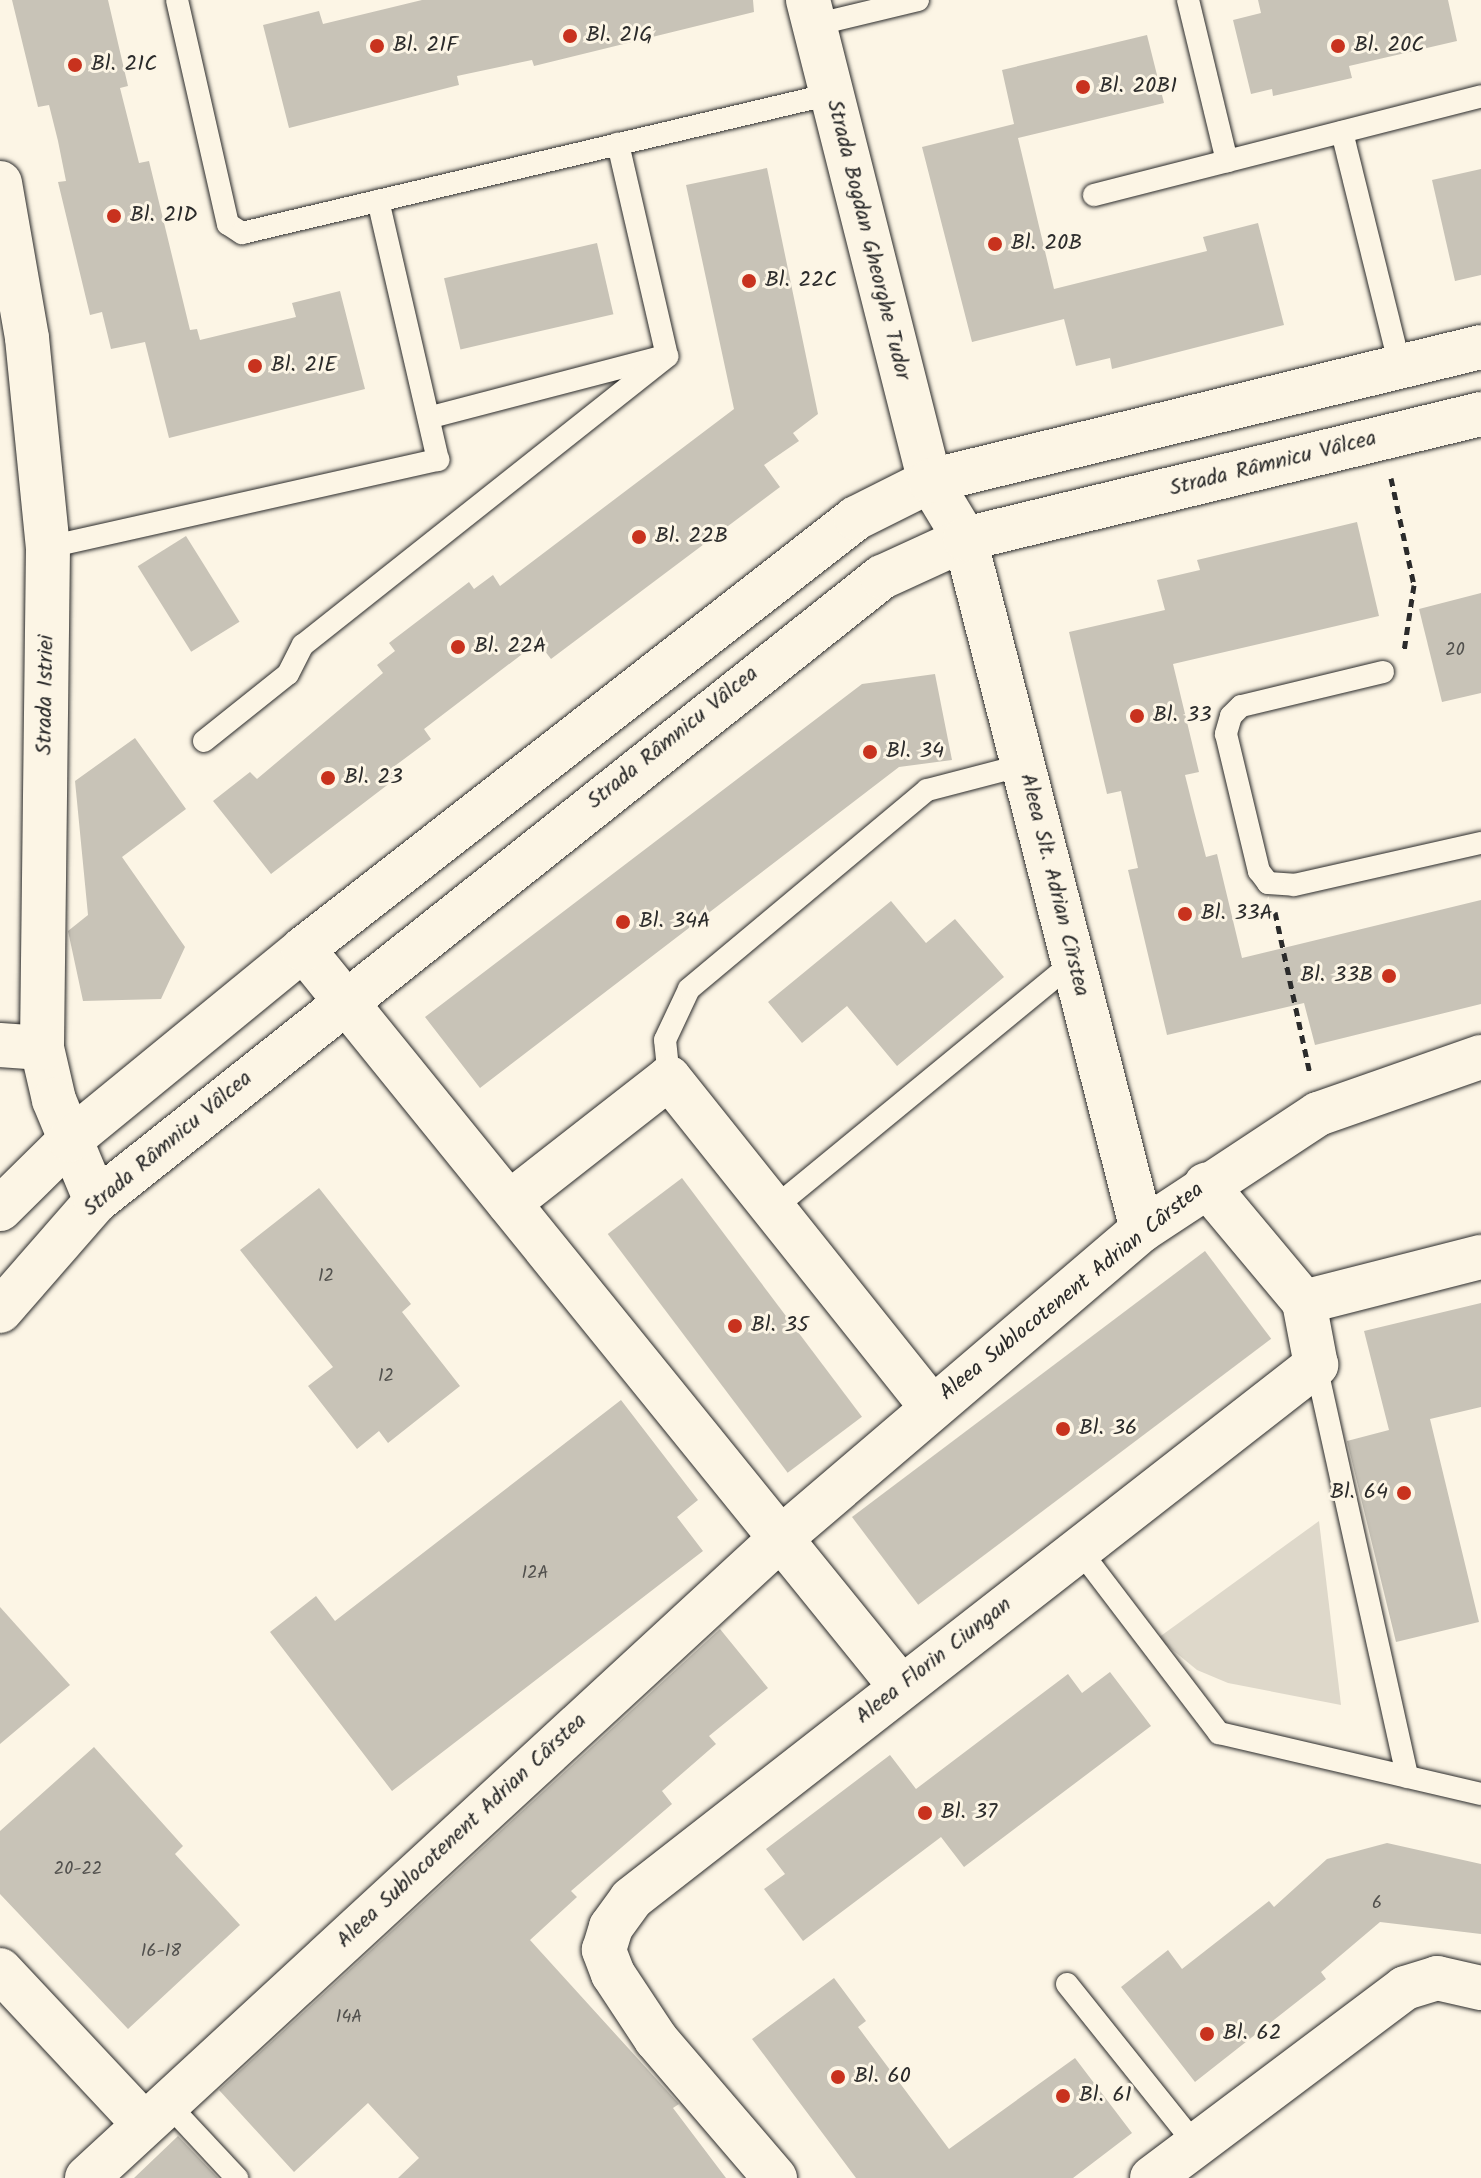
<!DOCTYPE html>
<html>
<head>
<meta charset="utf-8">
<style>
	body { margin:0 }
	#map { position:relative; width:1481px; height:2178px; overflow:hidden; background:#fcf5e5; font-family:Kalam,sans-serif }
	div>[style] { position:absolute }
	.green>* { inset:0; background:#ded8ca }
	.building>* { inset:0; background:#c8c3b7; transform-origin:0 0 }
	.path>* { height:5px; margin-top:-2.5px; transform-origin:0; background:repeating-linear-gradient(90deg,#2b2b2b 0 8px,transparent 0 14px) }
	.roads { filter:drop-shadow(0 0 2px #2b2b2b) drop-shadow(0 0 2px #2b2b2b) }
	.lane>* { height:22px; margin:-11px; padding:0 11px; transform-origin:11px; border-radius:11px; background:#fcf5e5 }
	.street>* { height:44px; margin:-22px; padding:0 22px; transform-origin:22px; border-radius:22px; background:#fcf5e5 }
	.secondary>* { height:44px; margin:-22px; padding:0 22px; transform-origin:22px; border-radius:22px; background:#fcf5e5 }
	.dots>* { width:22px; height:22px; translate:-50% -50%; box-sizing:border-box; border:4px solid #fcf5e5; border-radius:50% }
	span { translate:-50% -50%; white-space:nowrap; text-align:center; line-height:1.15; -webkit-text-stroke:6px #fcf5e5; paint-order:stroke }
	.number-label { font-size:18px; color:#52514e }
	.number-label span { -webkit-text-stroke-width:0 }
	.poi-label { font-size:22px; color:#2b2b2b }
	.left { translate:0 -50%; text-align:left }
	.right { translate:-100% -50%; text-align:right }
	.street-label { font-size:22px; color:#2b2b2b }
</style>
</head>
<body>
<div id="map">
	<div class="green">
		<i style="clip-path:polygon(1319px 1521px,1341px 1705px,1228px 1683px,1197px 1670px,1158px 1638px)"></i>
	</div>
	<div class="building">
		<i style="clip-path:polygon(12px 0,108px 0,128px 86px,120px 88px,139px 163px,149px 161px,190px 330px,197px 329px,200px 340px,296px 317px,292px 303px,340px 291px,365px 389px,169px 438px,145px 342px,111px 349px,102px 312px,90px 315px,58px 182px,66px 181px,58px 141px,49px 105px,38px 107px)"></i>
		<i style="clip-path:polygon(422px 0,753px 0,754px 12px,534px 66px,532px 60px,457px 76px,459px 85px,289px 128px,263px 25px,319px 11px,323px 24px)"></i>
		<i style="clip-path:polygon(1258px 0,1448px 0,1457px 41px,1349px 66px,1352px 78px,1273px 96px,1272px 89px,1251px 94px,1233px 20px,1261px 13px)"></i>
		<i style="clip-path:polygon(1147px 35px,1164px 103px,1018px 138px,1054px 289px,1207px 251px,1203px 237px,1258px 223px,1284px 325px,1112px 369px,1110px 358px,1076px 366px,1064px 319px,972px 342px,922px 147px,1014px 124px,1002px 70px)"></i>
		<i style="clip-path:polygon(767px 168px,818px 414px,793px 433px,799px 441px,764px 465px,780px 487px,551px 659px,538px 642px,424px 729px,431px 739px,392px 768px,399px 776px,271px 874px,213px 801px,250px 772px,257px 779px,383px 673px,377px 665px,395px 651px,389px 643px,469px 582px,474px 589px,493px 575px,500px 586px,734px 409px,686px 185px)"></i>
		<i style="clip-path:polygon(1481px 169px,1481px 275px,1455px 281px,1432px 180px)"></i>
		<i style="left:597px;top:243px;width:73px;height:157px;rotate:77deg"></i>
		<i style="clip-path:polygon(1357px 522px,1379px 616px,1173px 664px,1199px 772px,1185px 775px,1194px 811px,1206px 857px,1217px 854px,1242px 958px,1481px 900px,1481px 1004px,1315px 1045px,1304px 1003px,1167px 1035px,1128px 870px,1138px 868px,1121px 791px,1107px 794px,1069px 632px,1165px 610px,1157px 580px,1200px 570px,1197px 560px)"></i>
		<i style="left:186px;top:536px;width:101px;height:57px;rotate:58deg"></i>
		<i style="clip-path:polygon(1481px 593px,1481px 693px,1442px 702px,1419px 609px)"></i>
		<i style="clip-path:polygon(935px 674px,952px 760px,899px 767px,480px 1088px,425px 1017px,862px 684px)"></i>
		<i style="clip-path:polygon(135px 738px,186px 809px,122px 857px,185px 947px,161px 999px,83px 1001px,68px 931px,88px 915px,75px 781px)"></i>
		<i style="clip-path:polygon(891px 901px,926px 943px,955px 919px,1004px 977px,897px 1066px,847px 1006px,802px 1043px,768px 1002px)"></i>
		<i style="left:682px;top:1178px;width:299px;height:93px;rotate:53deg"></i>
		<i style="clip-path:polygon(319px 1188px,411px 1304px,402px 1312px,460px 1386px,388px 1443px,379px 1431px,357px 1449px,308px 1386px,333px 1367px,240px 1250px)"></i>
		<i style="left:1205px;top:1251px;width:110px;height:442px;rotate:53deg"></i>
		<i style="clip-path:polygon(1481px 1303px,1481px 1407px,1430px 1419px,1479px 1622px,1396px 1642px,1347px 1441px,1389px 1430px,1364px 1331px)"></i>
		<i style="clip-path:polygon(621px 1400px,698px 1500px,677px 1517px,703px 1551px,392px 1791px,270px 1632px,316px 1596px,335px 1621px)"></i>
		<i style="clip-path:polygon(0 1607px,70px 1685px,0 1744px)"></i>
		<i style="clip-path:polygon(720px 1629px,768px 1688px,709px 1736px,716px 1744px,662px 1791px,672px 1804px,571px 1891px,577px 1897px,530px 1940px,679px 2104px,673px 2108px,726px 2178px,398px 2178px,419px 2158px,368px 2103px,294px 2172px,219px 2090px)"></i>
		<i style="clip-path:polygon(1110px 1672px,1151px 1726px,964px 1867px,941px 1837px,803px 1941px,764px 1889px,785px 1874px,766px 1849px,890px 1755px,916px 1789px,1068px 1674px,1082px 1693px)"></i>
		<i style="clip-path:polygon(94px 1747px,183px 1846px,175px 1854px,240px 1925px,128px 2029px,0 1894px,0 1831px)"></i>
		<i style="clip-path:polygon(1387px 1843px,1481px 1864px,1481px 1934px,1380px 1922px,1321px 1972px,1326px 1979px,1195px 2082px,1121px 1987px,1168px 1950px,1182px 1969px,1269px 1901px,1274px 1907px,1327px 1859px)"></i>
		<i style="clip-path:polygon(834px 1978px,866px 2021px,858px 2027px,949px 2149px,1075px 2058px,1132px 2133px,1073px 2178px,856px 2178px,752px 2039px)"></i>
		<i style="clip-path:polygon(178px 2136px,218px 2178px,134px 2178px)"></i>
	</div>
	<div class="path">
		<i style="left:1391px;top:478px;width:109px;rotate:77.9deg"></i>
		<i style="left:1414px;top:585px;width:67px;rotate:98.6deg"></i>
		<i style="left:1275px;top:912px;width:166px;rotate:77.8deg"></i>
	</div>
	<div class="roads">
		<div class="lane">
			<i style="left:177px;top:0;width:230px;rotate:77.2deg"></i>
			<i style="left:228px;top:224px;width:17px;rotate:33deg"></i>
			<i style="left:242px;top:233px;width:605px;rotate:-13.28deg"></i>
			<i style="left:1188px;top:0;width:166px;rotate:76.4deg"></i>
			<i style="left:814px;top:25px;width:107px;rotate:-13.5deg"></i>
			<i style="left:1342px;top:132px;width:241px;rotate:76.1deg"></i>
			<i style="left:1094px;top:195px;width:399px;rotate:-14.3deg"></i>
			<i style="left:431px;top:417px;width:235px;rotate:-14.6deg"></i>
			<i style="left:48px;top:547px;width:400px;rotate:-12.6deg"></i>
			<i style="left:438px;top:460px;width:266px;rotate:-103deg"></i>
			<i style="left:1383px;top:672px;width:146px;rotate:166.5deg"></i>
			<i style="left:1241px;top:706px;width:14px;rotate:135deg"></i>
			<i style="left:1231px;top:716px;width:19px;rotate:106deg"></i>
			<i style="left:1226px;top:734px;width:141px;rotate:76.5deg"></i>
			<i style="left:1259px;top:871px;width:15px;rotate:53deg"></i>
			<i style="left:1268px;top:883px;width:26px;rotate:4deg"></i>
			<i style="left:1294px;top:885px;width:192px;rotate:-12.7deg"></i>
			<i style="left:204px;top:741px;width:107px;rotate:-38.6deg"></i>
			<i style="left:288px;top:674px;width:33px;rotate:-63deg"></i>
			<i style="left:303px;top:645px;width:465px;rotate:-38.4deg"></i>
			<i style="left:667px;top:356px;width:218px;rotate:-103deg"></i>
			<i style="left:669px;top:1078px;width:38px;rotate:-96deg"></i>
			<i style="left:665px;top:1040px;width:56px;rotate:-64.8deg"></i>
			<i style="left:689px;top:989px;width:310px;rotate:-39.9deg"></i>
			<i style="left:927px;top:790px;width:99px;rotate:-14.6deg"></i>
			<i style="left:774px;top:1208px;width:388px;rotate:-39.4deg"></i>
			<i style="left:1316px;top:1365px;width:422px;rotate:77.5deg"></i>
			<i style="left:1078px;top:1548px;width:233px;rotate:52.7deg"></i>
			<i style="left:1219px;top:1733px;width:269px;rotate:13.1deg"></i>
			<i style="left:1067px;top:1984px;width:206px;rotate:51.3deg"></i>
			<i style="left:167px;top:2103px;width:103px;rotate:47deg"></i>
		</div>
		<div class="street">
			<i style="left:808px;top:0;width:496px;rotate:75.8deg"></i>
			<i style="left:930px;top:481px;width:68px;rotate:58.9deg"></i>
			<i style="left:965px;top:539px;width:713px;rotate:75.63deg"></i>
			<i style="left:0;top:183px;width:157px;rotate:80.1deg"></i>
			<i style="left:27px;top:338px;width:210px;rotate:84.3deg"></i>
			<i style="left:48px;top:547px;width:501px;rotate:90.69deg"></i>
			<i style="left:42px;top:1048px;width:53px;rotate:77deg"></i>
			<i style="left:54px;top:1100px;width:109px;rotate:67.4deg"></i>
			<i style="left:303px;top:949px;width:950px;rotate:50.98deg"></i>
			<i style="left:0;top:1045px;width:42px;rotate:4.1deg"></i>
			<i style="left:509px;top:1203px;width:203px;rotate:-38deg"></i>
			<i style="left:669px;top:1078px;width:420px;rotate:51.4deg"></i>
			<i style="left:1304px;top:1302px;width:183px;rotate:-14.3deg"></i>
			<i style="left:0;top:1970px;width:211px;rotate:46.9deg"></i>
			<i style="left:87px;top:2178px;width:944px;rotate:-42.68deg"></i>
			<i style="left:781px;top:1538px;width:475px;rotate:-40.5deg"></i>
			<i style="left:1142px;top:1230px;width:211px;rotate:-33.4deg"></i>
			<i style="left:1318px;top:1114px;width:173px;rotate:-19.3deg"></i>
			<i style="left:775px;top:2178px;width:183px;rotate:-130.6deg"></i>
			<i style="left:656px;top:2039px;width:78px;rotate:-123.5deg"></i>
			<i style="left:613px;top:1974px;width:26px;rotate:-111deg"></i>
			<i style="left:604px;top:1950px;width:24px;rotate:-73deg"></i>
			<i style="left:611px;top:1927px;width:34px;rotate:-54deg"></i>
			<i style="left:631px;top:1899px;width:869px;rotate:-37.94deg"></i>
			<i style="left:1316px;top:1365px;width:64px;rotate:-100.8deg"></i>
			<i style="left:1304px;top:1302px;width:153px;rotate:-129.9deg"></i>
			<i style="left:1152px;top:2178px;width:316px;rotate:-36.9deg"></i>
			<i style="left:1405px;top:1988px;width:34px;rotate:-17deg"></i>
			<i style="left:1437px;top:1978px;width:45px;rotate:12.8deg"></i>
		</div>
		<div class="secondary">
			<i style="left:0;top:1209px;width:98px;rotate:-44.6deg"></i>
			<i style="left:70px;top:1140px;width:301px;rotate:-39.3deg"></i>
			<i style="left:303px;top:949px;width:701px;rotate:-37.93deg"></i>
			<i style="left:856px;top:518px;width:83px;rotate:-26.6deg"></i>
			<i style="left:930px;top:481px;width:567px;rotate:-13.67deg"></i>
			<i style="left:0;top:1311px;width:146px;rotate:-48.9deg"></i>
			<i style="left:96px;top:1201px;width:1004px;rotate:-38.45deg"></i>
			<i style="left:882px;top:577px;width:91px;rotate:-24.6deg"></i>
			<i style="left:965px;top:539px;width:531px;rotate:-13.62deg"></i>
		</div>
	</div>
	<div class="dots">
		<i style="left:570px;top:36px;background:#c8321e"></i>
		<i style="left:377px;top:46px;background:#c8321e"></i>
		<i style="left:1338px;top:46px;background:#c8321e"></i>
		<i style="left:75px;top:65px;background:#c8321e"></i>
		<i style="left:1083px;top:87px;background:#c8321e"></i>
		<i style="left:114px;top:216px;background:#c8321e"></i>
		<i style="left:995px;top:244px;background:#c8321e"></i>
		<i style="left:749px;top:281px;background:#c8321e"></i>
		<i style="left:255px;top:366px;background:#c8321e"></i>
		<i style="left:639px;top:537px;background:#c8321e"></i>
		<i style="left:458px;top:647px;background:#c8321e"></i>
		<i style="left:1137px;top:716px;background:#c8321e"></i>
		<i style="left:870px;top:752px;background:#c8321e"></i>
		<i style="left:328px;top:778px;background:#c8321e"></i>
		<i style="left:1185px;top:914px;background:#c8321e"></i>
		<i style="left:623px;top:922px;background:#c8321e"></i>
		<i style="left:1389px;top:976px;background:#c8321e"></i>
		<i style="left:735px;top:1326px;background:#c8321e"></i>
		<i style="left:1063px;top:1429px;background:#c8321e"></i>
		<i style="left:1404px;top:1493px;background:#c8321e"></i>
		<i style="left:925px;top:1813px;background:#c8321e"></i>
		<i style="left:1207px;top:2034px;background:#c8321e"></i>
		<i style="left:838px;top:2077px;background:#c8321e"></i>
		<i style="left:1063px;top:2096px;background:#c8321e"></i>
	</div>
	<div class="number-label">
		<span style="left:1455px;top:651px">20</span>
		<span style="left:326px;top:1277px">12</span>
		<span style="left:386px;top:1377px">12</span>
		<span style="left:535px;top:1574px">12A</span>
		<span style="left:78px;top:1870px">20-22</span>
		<span style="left:1377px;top:1904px">6</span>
		<span style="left:161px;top:1952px">16-18</span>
		<span style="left:349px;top:2018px">14A</span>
	</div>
	<div class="poi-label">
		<span class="left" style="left:586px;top:36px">Bl. 21G</span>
		<span class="left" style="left:393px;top:46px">Bl. 21F</span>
		<span class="left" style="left:1354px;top:46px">Bl. 20C</span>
		<span class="left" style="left:91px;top:65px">Bl. 21C</span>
		<span class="left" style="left:1099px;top:87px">Bl. 20B1</span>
		<span class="left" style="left:130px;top:216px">Bl. 21D</span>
		<span class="left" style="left:1011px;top:244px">Bl. 20B</span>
		<span class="left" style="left:765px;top:281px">Bl. 22C</span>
		<span class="left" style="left:271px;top:366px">Bl. 21E</span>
		<span class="left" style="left:655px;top:537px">Bl. 22B</span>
		<span class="left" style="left:474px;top:647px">Bl. 22A</span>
		<span class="left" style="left:1153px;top:716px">Bl. 33</span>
		<span class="left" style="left:886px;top:752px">Bl. 34</span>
		<span class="left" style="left:344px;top:778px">Bl. 23</span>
		<span class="left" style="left:1201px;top:914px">Bl. 33A</span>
		<span class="left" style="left:639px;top:922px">Bl. 34A</span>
		<span class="right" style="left:1373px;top:976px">Bl. 33B</span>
		<span class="left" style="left:751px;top:1326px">Bl. 35</span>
		<span class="left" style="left:1079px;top:1429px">Bl. 36</span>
		<span class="right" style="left:1388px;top:1493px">Bl. 64</span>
		<span class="left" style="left:941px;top:1813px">Bl. 37</span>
		<span class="left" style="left:1223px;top:2034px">Bl. 62</span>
		<span class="left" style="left:854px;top:2077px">Bl. 60</span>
		<span class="left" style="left:1079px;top:2096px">Bl. 61</span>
	</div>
	<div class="street-label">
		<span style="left:868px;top:240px;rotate:76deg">Strada Bogdan Gheorghe Tudor</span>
		<span style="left:1273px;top:464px;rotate:-14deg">Strada Râmnicu Vâlcea</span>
		<span style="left:46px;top:695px;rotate:-89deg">Strada Istriei</span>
		<span style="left:673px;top:738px;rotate:-39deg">Strada Râmnicu Vâlcea</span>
		<span style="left:1054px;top:885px;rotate:76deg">Aleea Slt. Adrian Cîrstea</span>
		<span style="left:168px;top:1144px;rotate:-40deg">Strada Râmnicu Vâlcea</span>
		<span style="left:1072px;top:1292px;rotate:-39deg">Aleea Sublocotenent Adrian Cârstea</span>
		<span style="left:934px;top:1661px;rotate:-38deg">Aleea Florin Ciungan</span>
		<span style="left:462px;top:1831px;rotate:-43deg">Aleea Sublocotenent Adrian Cârstea</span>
	</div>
</div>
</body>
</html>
